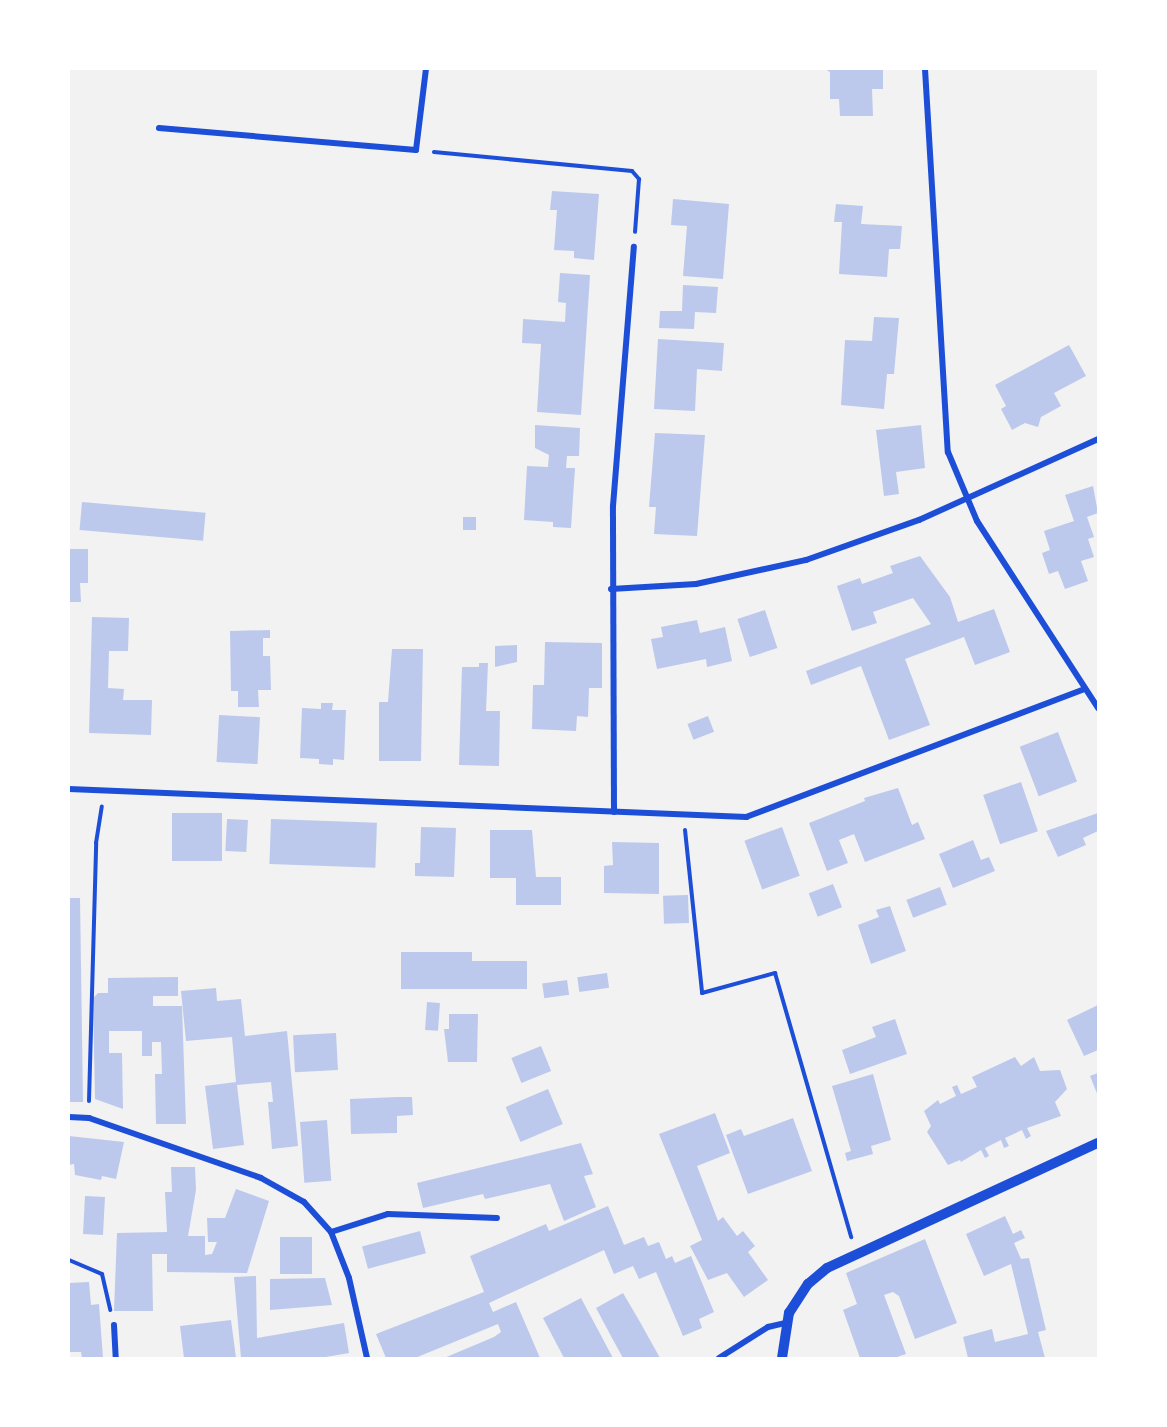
<!DOCTYPE html>
<html>
<head>
<meta charset="utf-8">
<style>
	body { margin:0 }
	#map { position:relative; width:1167px; height:1427px; overflow:hidden; background:#f2f2f2; font-family:Inter,sans-serif }
	div>[style] { position:absolute }
	.building>* { inset:0; background:#bdc9ec; transform-origin:0 0 }
	.path>* { height:4px; margin:-2px; padding:0 2px; transform-origin:2px; border-radius:2px; background:#1d4ed8 }
	.minor>* { height:6px; margin:-3px; padding:0 3px; transform-origin:3px; border-radius:3px; background:#1d4ed8 }
	.tertiary>* { height:10px; margin:-5px; padding:0 5px; transform-origin:5px; border-radius:5px; background:#1d4ed8 }
	span { translate:-50% -50%; white-space:nowrap; text-align:center; line-height:1.15; -webkit-text-stroke:4.5px #fff; paint-order:stroke }
	.frame { position:absolute; inset:0; border:70px solid #fff; pointer-events:none }
</style>
</head>
<body>
<div id="map">
	<div class="building">
		<i style="clip-path:polygon(825px 69px,883px 69px,883px 89px,872px 89px,873px 116px,840px 116px,839px 99px,830px 99px,830px 72px)"></i>
		<i style="clip-path:polygon(552px 191px,599px 194px,594px 260px,574px 258px,574px 251px,554px 250px,557px 210px,550px 210px)"></i>
		<i style="clip-path:polygon(673px 199px,729px 204px,723px 279px,683px 276px,687px 226px,671px 225px)"></i>
		<i style="clip-path:polygon(836px 204px,863px 206px,861px 224px,902px 226px,900px 249px,889px 249px,887px 277px,839px 274px,842px 222px,834px 222px)"></i>
		<i style="clip-path:polygon(560px 273px,590px 275px,581px 415px,537px 412px,541px 344px,522px 343px,523px 319px,565px 322px,566px 303px,558px 302px)"></i>
		<i style="clip-path:polygon(683px 285px,718px 287px,716px 313px,695px 312px,694px 329px,659px 328px,660px 311px,682px 311px)"></i>
		<i style="clip-path:polygon(874px 317px,899px 318px,894px 374px,887px 374px,884px 409px,841px 405px,845px 340px,872px 341px)"></i>
		<i style="clip-path:polygon(658px 339px,724px 343px,722px 371px,697px 369px,695px 411px,654px 409px)"></i>
		<i style="clip-path:polygon(1069px 345px,1086px 376px,1054px 393px,1061px 406px,1041px 417px,1038px 427px,1025px 423px,1012px 430px,1001px 409px,1006px 406px,995px 385px)"></i>
		<i style="clip-path:polygon(535px 425px,580px 428px,579px 456px,567px 456px,566px 468px,575px 468px,571px 528px,553px 527px,553px 522px,524px 520px,527px 466px,548px 467px,549px 455px,535px 448px)"></i>
		<i style="clip-path:polygon(921px 425px,925px 468px,896px 472px,899px 494px,884px 496px,876px 430px)"></i>
		<i style="clip-path:polygon(655px 433px,705px 435px,697px 536px,654px 534px,656px 507px,649px 507px)"></i>
		<i style="clip-path:polygon(1093px 486px,1098px 513px,1087px 517px,1094px 537px,1088px 539px,1094px 557px,1081px 561px,1088px 581px,1065px 589px,1058px 571px,1049px 574px,1042px 553px,1050px 550px,1044px 531px,1074px 521px,1065px 495px)"></i>
		<i style="left:82px;top:502px;width:124px;height:28px;rotate:5deg"></i>
		<i style="left:463px;top:517px;width:13px;height:13px"></i>
		<i style="clip-path:polygon(69px 549px,88px 549px,88px 583px,80px 583px,81px 602px,69px 602px)"></i>
		<i style="clip-path:polygon(920px 556px,950px 597px,958px 622px,994px 609px,1010px 652px,975px 665px,964px 637px,905px 659px,930px 725px,889px 740px,861px 666px,811px 685px,806px 671px,931px 624px,913px 598px,873px 612px,877px 623px,852px 631px,837px 586px,860px 578px,862px 584px,893px 573px,890px 566px)"></i>
		<i style="left:765px;top:610px;width:40px;height:29px;rotate:72deg"></i>
		<i style="clip-path:polygon(92px 617px,129px 618px,128px 651px,109px 651px,108px 688px,124px 689px,123px 700px,152px 700px,151px 735px,89px 733px)"></i>
		<i style="clip-path:polygon(697px 620px,700px 633px,725px 627px,732px 661px,707px 667px,706px 659px,657px 669px,651px 639px,663px 637px,661px 627px)"></i>
		<i style="clip-path:polygon(270px 630px,270px 638px,263px 638px,263px 656px,270px 656px,271px 690px,258px 690px,259px 707px,238px 707px,238px 691px,231px 691px,230px 631px)"></i>
		<i style="clip-path:polygon(545px 642px,602px 643px,602px 688px,589px 688px,588px 717px,577px 716px,576px 731px,532px 729px,533px 685px,544px 685px)"></i>
		<i style="clip-path:polygon(517px 645px,517px 662px,495px 667px,495px 646px)"></i>
		<i style="clip-path:polygon(392px 649px,423px 649px,421px 761px,379px 761px,379px 702px,388px 702px)"></i>
		<i style="clip-path:polygon(479px 663px,488px 663px,486px 711px,500px 711px,499px 766px,459px 765px,462px 667px,479px 667px)"></i>
		<i style="clip-path:polygon(321px 703px,333px 703px,332px 710px,346px 710px,344px 760px,333px 759px,333px 765px,319px 764px,319px 759px,300px 758px,302px 708px,321px 709px)"></i>
		<i style="left:219px;top:715px;width:41px;height:47px;rotate:3deg"></i>
		<i style="left:708px;top:716px;width:17px;height:22px;rotate:69deg"></i>
		<i style="left:1058px;top:732px;width:53px;height:41px;rotate:69deg"></i>
		<i style="left:1021px;top:782px;width:52px;height:40px;rotate:71deg"></i>
		<i style="clip-path:polygon(898px 788px,912px 825px,918px 822px,925px 839px,865px 862px,854px 834px,839px 840px,848px 863px,827px 871px,809px 823px,865px 801px,864px 798px)"></i>
		<i style="left:172px;top:813px;width:50px;height:48px"></i>
		<i style="clip-path:polygon(1098px 813px,1098px 831px,1083px 838px,1086px 845px,1058px 857px,1046px 831px)"></i>
		<i style="left:227px;top:819px;width:21px;height:32px;rotate:3deg"></i>
		<i style="left:271px;top:819px;width:106px;height:45px;rotate:2deg"></i>
		<i style="clip-path:polygon(421px 827px,456px 828px,454px 877px,415px 876px,415px 863px,420px 863px)"></i>
		<i style="left:782px;top:827px;width:52px;height:40px;rotate:70deg"></i>
		<i style="clip-path:polygon(490px 830px,532px 830px,536px 877px,561px 877px,561px 905px,516px 905px,516px 878px,490px 878px)"></i>
		<i style="clip-path:polygon(973px 840px,981px 860px,989px 857px,995px 871px,953px 888px,939px 854px)"></i>
		<i style="clip-path:polygon(612px 842px,659px 843px,659px 894px,604px 893px,604px 866px,613px 865px)"></i>
		<i style="left:833px;top:884px;width:25px;height:26px;rotate:69deg"></i>
		<i style="left:940px;top:887px;width:19px;height:36px;rotate:69deg"></i>
		<i style="left:688px;top:895px;width:28px;height:25px;rotate:88deg"></i>
		<i style="clip-path:polygon(69px 898px,80px 898px,83px 1102px,69px 1102px)"></i>
		<i style="clip-path:polygon(890px 906px,906px 951px,871px 964px,858px 925px,879px 917px,876px 910px)"></i>
		<i style="clip-path:polygon(401px 952px,472px 952px,472px 961px,527px 961px,527px 989px,401px 989px)"></i>
		<i style="left:607px;top:973px;width:15px;height:30px;rotate:82deg"></i>
		<i style="clip-path:polygon(178px 977px,178px 996px,153px 996px,153px 1006px,182px 1006px,186px 1124px,156px 1124px,155px 1074px,162px 1074px,161px 1042px,152px 1042px,152px 1056px,142px 1056px,142px 1031px,109px 1031px,109px 1053px,122px 1053px,123px 1109px,95px 1099px,93px 998px,98px 993px,108px 993px,108px 978px)"></i>
		<i style="left:567px;top:980px;width:15px;height:25px;rotate:82deg"></i>
		<i style="clip-path:polygon(216px 988px,217px 1001px,241px 999px,245px 1036px,287px 1031px,298px 1146px,272px 1149px,268px 1102px,273px 1102px,271px 1082px,237px 1085px,244px 1145px,213px 1149px,205px 1086px,236px 1082px,232px 1037px,186px 1041px,181px 991px)"></i>
		<i style="left:427px;top:1002px;width:13px;height:28px;rotate:4deg"></i>
		<i style="clip-path:polygon(1098px 1005px,1098px 1050px,1084px 1056px,1067px 1020px)"></i>
		<i style="clip-path:polygon(449px 1014px,478px 1014px,477px 1062px,448px 1062px,444px 1029px,449px 1029px)"></i>
		<i style="clip-path:polygon(895px 1019px,907px 1054px,850px 1074px,842px 1050px,876px 1037px,872px 1027px)"></i>
		<i style="left:336px;top:1033px;width:37px;height:43px;rotate:87deg"></i>
		<i style="left:541px;top:1046px;width:27px;height:32px;rotate:68deg"></i>
		<i style="clip-path:polygon(1015px 1057px,1021px 1066px,1034px 1057px,1040px 1071px,1060px 1070px,1067px 1089px,1055px 1102px,1061px 1116px,1027px 1128px,1031px 1136px,1026px 1139px,1022px 1130px,1005px 1138px,1009px 1146px,1004px 1148px,1001px 1140px,985px 1148px,989px 1156px,985px 1158px,981px 1150px,961px 1162px,960px 1160px,948px 1165px,927px 1132px,931px 1126px,924px 1111px,938px 1100px,940px 1104px,956px 1096px,952px 1087px,957px 1085px,961px 1094px,977px 1087px,972px 1077px)"></i>
		<i style="clip-path:polygon(1098px 1073px,1098px 1096px,1090px 1076px)"></i>
		<i style="clip-path:polygon(873px 1074px,891px 1140px,871px 1146px,873px 1154px,847px 1161px,845px 1153px,851px 1151px,832px 1086px)"></i>
		<i style="left:548px;top:1089px;width:38px;height:46px;rotate:67deg"></i>
		<i style="clip-path:polygon(397px 1097px,412px 1097px,413px 1115px,397px 1116px,397px 1133px,351px 1134px,350px 1099px)"></i>
		<i style="clip-path:polygon(715px 1113px,730px 1153px,697px 1166px,718px 1221px,723px 1217px,737px 1236px,743px 1231px,755px 1246px,748px 1252px,768px 1280px,744px 1297px,727px 1273px,708px 1280px,690px 1246px,702px 1240px,659px 1134px)"></i>
		<i style="clip-path:polygon(793px 1118px,812px 1171px,748px 1194px,726px 1135px,741px 1129px,744px 1136px)"></i>
		<i style="left:327px;top:1120px;width:61px;height:27px;rotate:86deg"></i>
		<i style="clip-path:polygon(69px 1136px,124px 1142px,116px 1179px,102px 1176px,101px 1180px,75px 1175px,74px 1164px,69px 1165px)"></i>
		<i style="clip-path:polygon(581px 1143px,593px 1174px,584px 1176px,596px 1207px,564px 1221px,550px 1184px,485px 1199px,483px 1194px,423px 1208px,417px 1183px)"></i>
		<i style="clip-path:polygon(171px 1167px,195px 1167px,196px 1190px,188px 1236px,205px 1236px,205px 1255px,212px 1254px,217px 1242px,208px 1242px,207px 1218px,225px 1218px,236px 1189px,269px 1201px,247px 1273px,167px 1272px,167px 1254px,152px 1254px,153px 1311px,114px 1311px,117px 1233px,167px 1232px,165px 1192px,172px 1192px)"></i>
		<i style="left:85px;top:1196px;width:20px;height:38px;rotate:3deg"></i>
		<i style="clip-path:polygon(608px 1206px,624px 1245px,644px 1237px,648px 1246px,659px 1242px,666px 1259px,672px 1256px,675px 1263px,691px 1256px,714px 1312px,699px 1319px,702px 1328px,683px 1336px,656px 1272px,639px 1279px,633px 1266px,614px 1274px,604px 1250px,489px 1303px,493px 1312px,516px 1302px,540px 1358px,444px 1358px,494px 1337px,501px 1332px,498px 1324px,415px 1358px,386px 1358px,376px 1334px,484px 1292px,470px 1256px,546px 1224px,549px 1231px)"></i>
		<i style="clip-path:polygon(1005px 1216px,1013px 1234px,1021px 1230px,1025px 1238px,1014px 1243px,1021px 1259px,1029px 1258px,1046px 1330px,1038px 1332px,1045px 1358px,968px 1358px,963px 1337px,992px 1329px,995px 1342px,1028px 1334px,1011px 1264px,984px 1276px,966px 1234px)"></i>
		<i style="left:420px;top:1231px;width:23px;height:60px;rotate:75deg"></i>
		<i style="left:280px;top:1237px;width:32px;height:37px"></i>
		<i style="clip-path:polygon(925px 1239px,957px 1323px,915px 1339px,899px 1296px,893px 1292px,884px 1295px,906px 1354px,894px 1358px,860px 1358px,843px 1310px,857px 1304px,846px 1273px)"></i>
		<i style="clip-path:polygon(256px 1276px,257px 1338px,344px 1323px,349px 1353px,320px 1358px,241px 1358px,234px 1277px)"></i>
		<i style="clip-path:polygon(325px 1278px,332px 1305px,270px 1310px,270px 1279px)"></i>
		<i style="clip-path:polygon(89px 1282px,91px 1305px,99px 1304px,103px 1358px,82px 1358px,81px 1352px,70px 1352px,69px 1283px)"></i>
		<i style="clip-path:polygon(623px 1293px,640px 1322px,660px 1358px,623px 1358px,612px 1338px,596px 1308px)"></i>
		<i style="clip-path:polygon(581px 1298px,613px 1358px,564px 1358px,543px 1318px)"></i>
		<i style="clip-path:polygon(231px 1320px,236px 1358px,184px 1358px,180px 1326px)"></i>
	</div>
	<div class="path">
		<i style="left:434px;top:152px;width:199px;rotate:5.5deg"></i>
		<i style="left:632px;top:171px;width:11px;rotate:49deg"></i>
		<i style="left:639px;top:179px;width:53px;rotate:94.3deg"></i>
		<i style="left:685px;top:830px;width:164px;rotate:84deg"></i>
		<i style="left:702px;top:993px;width:76px;rotate:-15.3deg"></i>
		<i style="left:775px;top:973px;width:275px;rotate:73.9deg"></i>
		<i style="left:89px;top:1101px;width:258px;rotate:-88.4deg"></i>
		<i style="left:96px;top:843px;width:37px;rotate:-81deg"></i>
		<i style="left:69px;top:1260px;width:36px;rotate:23deg"></i>
		<i style="left:102px;top:1274px;width:37px;rotate:77deg"></i>
	</div>
	<div class="minor">
		<i style="left:925px;top:69px;width:384px;rotate:86.6deg"></i>
		<i style="left:948px;top:452px;width:75px;rotate:67.2deg"></i>
		<i style="left:977px;top:521px;width:223px;rotate:57.1deg"></i>
		<i style="left:159px;top:128px;width:258px;rotate:4.9deg"></i>
		<i style="left:416px;top:150px;width:82px;rotate:-83deg"></i>
		<i style="left:611px;top:589px;width:85px;rotate:-3.4deg"></i>
		<i style="left:696px;top:584px;width:113px;rotate:-12.3deg"></i>
		<i style="left:806px;top:560px;width:120px;rotate:-19.5deg"></i>
		<i style="left:919px;top:520px;width:196px;rotate:-24.3deg"></i>
		<i style="left:69px;top:789px;width:678px;rotate:2.37deg"></i>
		<i style="left:746px;top:817px;width:362px;rotate:-20.7deg"></i>
		<i style="left:614px;top:812px;width:306px;rotate:-90.2deg"></i>
		<i style="left:613px;top:506px;width:260px;rotate:-85.4deg"></i>
		<i style="left:69px;top:1117px;width:20px;rotate:3deg"></i>
		<i style="left:89px;top:1118px;width:182px;rotate:19.2deg"></i>
		<i style="left:261px;top:1178px;width:49px;rotate:29.2deg"></i>
		<i style="left:304px;top:1202px;width:40px;rotate:48deg"></i>
		<i style="left:331px;top:1232px;width:49px;rotate:68.6deg"></i>
		<i style="left:349px;top:1278px;width:82px;rotate:77.3deg"></i>
		<i style="left:331px;top:1232px;width:60px;rotate:-17.5deg"></i>
		<i style="left:388px;top:1214px;width:109px;rotate:2.1deg"></i>
		<i style="left:114px;top:1325px;width:33px;rotate:87deg"></i>
		<i style="left:719px;top:1358px;width:58px;rotate:-32.3deg"></i>
		<i style="left:768px;top:1327px;width:17px;rotate:-13deg"></i>
	</div>
	<div class="tertiary">
		<i style="left:782px;top:1358px;width:46px;rotate:-81.2deg"></i>
		<i style="left:789px;top:1313px;width:35px;rotate:-57deg"></i>
		<i style="left:808px;top:1284px;width:25px;rotate:-40deg"></i>
		<i style="left:827px;top:1268px;width:298px;rotate:-24.8deg"></i>
	</div>
	<div class="frame"></div>
</div>
</body>
</html>
